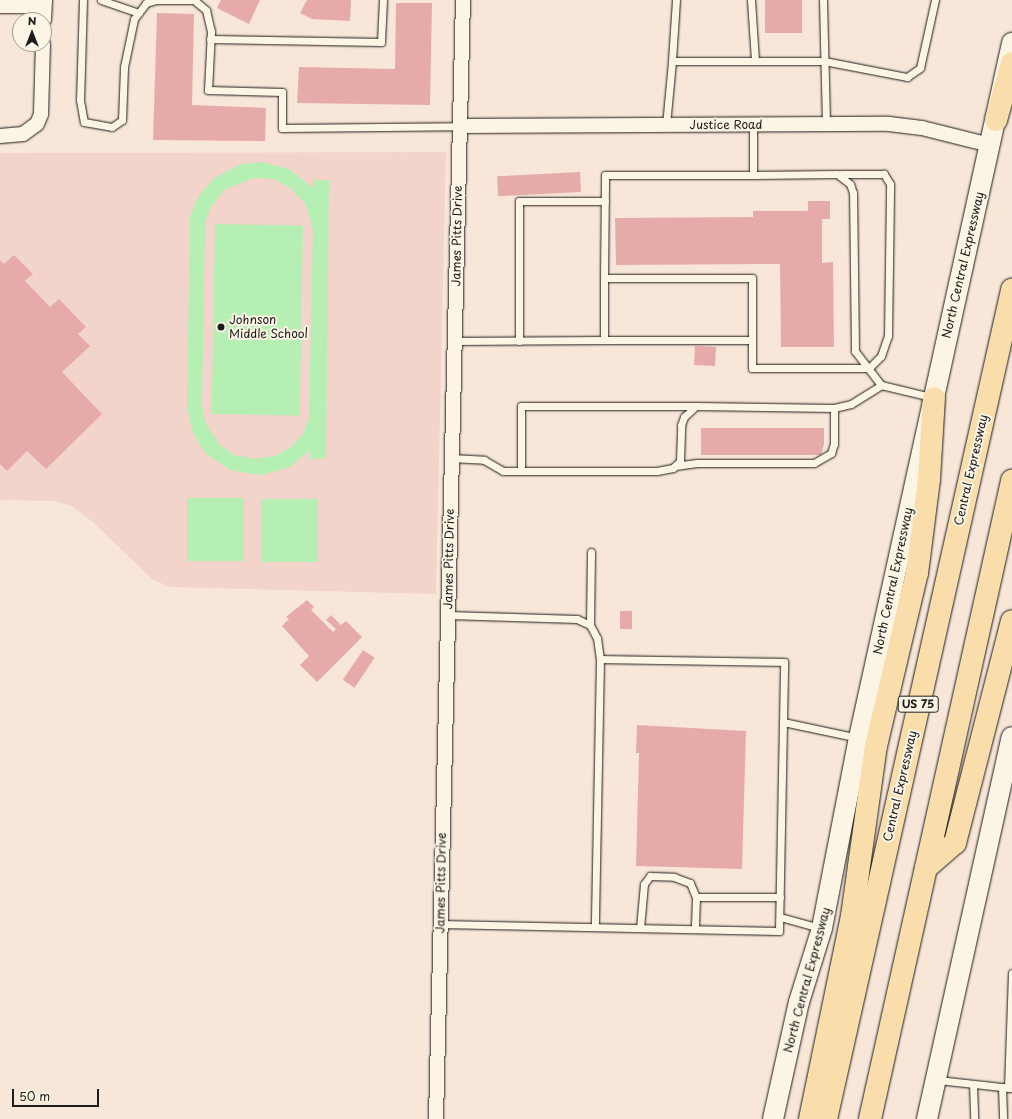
<!DOCTYPE html>
<html>
<head>
<meta charset="utf-8">
<style>
	body { margin:0 }
	#map { position:relative; width:1012px; height:1119px; overflow:hidden; background:#f8e6d9; font-family:"Playpen Sans",sans-serif }
	div>[style] { position:absolute }
	.built>* { inset:0; background:#f3d4ca }
	.green>* { inset:0; background:#b5efb3; transform-origin:0 0 }
	.building>* { inset:0; background:#e6aba8; transform-origin:0 0 }
	.roads { filter:drop-shadow(0 0 1px #1c1c1c) drop-shadow(0 0 1px #1c1c1c) }
	.lane>* { height:7px; margin:-3.5px; padding:0 3.5px; transform-origin:3.5px; border-radius:3.5px; background:#fcf5e5 }
	.street>* { height:14px; margin:-7px; padding:0 7px; transform-origin:7px; border-radius:7px; background:#fcf5e5 }
	.secondary>* { height:20px; margin:-10px; padding:0 10px; transform-origin:10px; border-radius:10px; background:#fcf5e5 }
	.highway>* { height:22px; margin:-11px; padding:0 11px; transform-origin:11px; border-radius:11px; background:#f9deab }
	.dots>* { width:11px; height:11px; translate:-50% -50%; box-sizing:border-box; border:2px solid #fcf5e5; border-radius:50% }
	span { translate:-50% -50%; white-space:nowrap; text-align:center; line-height:1.15; -webkit-text-stroke:4px #fcf5e5; paint-order:stroke }
	.shield-label span { padding:1px 3px; background:#fcf5e5; border:1px solid; border-radius:3px; -webkit-text-stroke-width:0 }
	.shield-label { font-size:11px; color:#1c1c1c; font-weight:700 }
	.street-label { font-size:12px; color:#1c1c1c }
	.poi-label { font-size:12px; color:#1c1c1c }
	.left { translate:0 -50%; text-align:left }
	.north { position:absolute; left:12px; top:12px; width:40px; height:40px; box-sizing:border-box; background:#fcf5e5; border:1px solid #a29e95; border-radius:50%; rotate:0deg; font-size:11px; font-weight:700; line-height:16px; text-align:center; color:#1c1c1c }
	.north::after { content:''; display:block; margin:auto; width:14px; height:18px; background:#1c1c1c; clip-path:polygon(50% 0,100% 100%,50% 72%,0 100%) }
	.scale { position:absolute; left:12px; top:1089px; width:87px; height:18px; box-sizing:border-box; border:2px solid #1c1c1c; border-top:0; padding-left:5px; font-size:12px; line-height:14px; white-space:nowrap; color:#1c1c1c; -webkit-text-stroke:3px #fcf5e5; paint-order:stroke }
</style>
</head>
<body>
<div id="map">
	<div class="built">
		<i style="clip-path:polygon(446px 152px,436px 594px,171px 587px,153px 580px,93px 522px,70px 505px,51px 501px,0 500px,0 153px)"></i>
	</div>
	<div class="green">
		<i style="clip-path:polygon(evenodd,262px 162px,289px 169px,313px 188px,314px 180px,329px 180px,326px 459px,310px 459px,310px 450px,290px 467px,261px 475px,230px 470px,205px 453px,192px 431px,187px 406px,190px 217px,198px 197px,214px 178px,241px 164px,262px 162px,253px 178px,274px 179px,292px 189px,306px 205px,313px 230px,309px 418px,303px 434px,291px 447px,275px 456px,255px 459px,234px 455px,219px 444px,205px 422px,202px 406px,205px 222px,211px 207px,224px 190px,253px 178px)"></i>
		<i style="left:215px;top:224px;width:88px;height:190px;rotate:1deg"></i>
		<i style="left:187px;top:498px;width:57px;height:63px"></i>
		<i style="left:261px;top:499px;width:57px;height:63px"></i>
	</div>
	<div class="building">
		<i style="clip-path:polygon(221px 0,260px 0,249px 24px,217px 8px)"></i>
		<i style="clip-path:polygon(307px 0,351px 0,350px 21px,312px 19px,300px 13px)"></i>
		<i style="left:765px;top:0;width:37px;height:33px"></i>
		<i style="clip-path:polygon(396px 3px,432px 3px,430px 105px,297px 103px,299px 67px,395px 69px)"></i>
		<i style="clip-path:polygon(157px 13px,194px 14px,192px 105px,266px 108px,265px 141px,153px 140px)"></i>
		<i style="left:580px;top:172px;width:20px;height:83px;rotate:87deg"></i>
		<i style="clip-path:polygon(808px 201px,830px 201px,830px 219px,822px 219px,822px 263px,833px 262px,834px 347px,781px 347px,780px 264px,616px 265px,615px 218px,753px 217px,753px 211px,808px 211px)"></i>
		<i style="clip-path:polygon(14px 255px,33px 274px,25px 281px,50px 307px,59px 299px,86px 327px,78px 334px,90px 346px,62px 372px,102px 414px,46px 469px,27px 451px,7px 471px,0 464px,0 260px,4px 264px)"></i>
		<i style="left:695px;top:346px;width:21px;height:19px;rotate:3deg"></i>
		<i style="clip-path:polygon(701px 428px,824px 428px,824px 444px,821px 455px,701px 455px)"></i>
		<i style="clip-path:polygon(307px 600px,314px 607px,311px 610px,333px 632px,336px 629px,326px 620px,331px 615px,341px 625px,346px 621px,362px 637px,317px 682px,300px 665px,309px 656px,282px 626px,289px 619px,286px 617px)"></i>
		<i style="left:620px;top:611px;width:12px;height:18px"></i>
		<i style="left:363px;top:650px;width:14px;height:36px;rotate:34deg"></i>
		<i style="clip-path:polygon(637px 725px,746px 731px,742px 869px,636px 866px,639px 753px,636px 753px)"></i>
	</div>
	<div class="roads">
		<div class="lane">
			<i style="left:83px;top:0;width:100px;rotate:91.7deg"></i>
			<i style="left:80px;top:100px;width:22px;rotate:80deg"></i>
			<i style="left:84px;top:122px;width:28px;rotate:10deg"></i>
			<i style="left:112px;top:127px;width:12px;rotate:-35deg"></i>
			<i style="left:122px;top:120px;width:53px;rotate:-87.8deg"></i>
			<i style="left:124px;top:67px;width:49px;rotate:-78.2deg"></i>
			<i style="left:134px;top:19px;width:20px;rotate:-53deg"></i>
			<i style="left:146px;top:3px;width:10px;rotate:-17deg"></i>
			<i style="left:156px;top:0;width:38px"></i>
			<i style="left:194px;top:0;width:16px;rotate:40deg"></i>
			<i style="left:206px;top:10px;width:22px;rotate:77deg"></i>
			<i style="left:211px;top:31px;width:59px;rotate:92.9deg"></i>
			<i style="left:208px;top:90px;width:74px;rotate:1.5deg"></i>
			<i style="left:282px;top:92px;width:36px;rotate:90deg"></i>
			<i style="left:282px;top:128px;width:177px;rotate:-0.6deg"></i>
			<i style="left:101px;top:0;width:40px;rotate:18.9deg"></i>
			<i style="left:676px;top:0;width:61px;rotate:93.8deg"></i>
			<i style="left:672px;top:61px;width:152px"></i>
			<i style="left:824px;top:61px;width:85px;rotate:10.9deg"></i>
			<i style="left:907px;top:77px;width:16px;rotate:-35deg"></i>
			<i style="left:920px;top:68px;width:70px;rotate:-77.6deg"></i>
			<i style="left:751px;top:0;width:61px;rotate:86.2deg"></i>
			<i style="left:823px;top:0;width:124px;rotate:88.6deg"></i>
			<i style="left:210px;top:39px;width:171px;rotate:1deg"></i>
			<i style="left:381px;top:42px;width:42px;rotate:-87.3deg"></i>
			<i style="left:666px;top:125px;width:64px;rotate:-84.6deg"></i>
			<i style="left:604px;top:278px;width:103px;rotate:-89.4deg"></i>
			<i style="left:605px;top:175px;width:148px"></i>
			<i style="left:752px;top:340px;width:148px;rotate:180deg"></i>
			<i style="left:604px;top:340px;width:62px;rotate:-90deg"></i>
			<i style="left:604px;top:278px;width:148px"></i>
			<i style="left:752px;top:278px;width:90px;rotate:90deg"></i>
			<i style="left:752px;top:368px;width:117px"></i>
			<i style="left:869px;top:368px;width:17px;rotate:-45deg"></i>
			<i style="left:881px;top:356px;width:21px;rotate:-71deg"></i>
			<i style="left:888px;top:336px;width:152px;rotate:-89.2deg"></i>
			<i style="left:890px;top:184px;width:12px;rotate:-121deg"></i>
			<i style="left:884px;top:174px;width:43px;rotate:180deg"></i>
			<i style="left:454px;top:341px;width:150px;rotate:-0.4deg"></i>
			<i style="left:519px;top:341px;width:140px;rotate:-90deg"></i>
			<i style="left:519px;top:201px;width:86px"></i>
			<i style="left:881px;top:385px;width:51px;rotate:13.5deg"></i>
			<i style="left:451px;top:458px;width:33px;rotate:3deg"></i>
			<i style="left:484px;top:460px;width:22px;rotate:30deg"></i>
			<i style="left:503px;top:471px;width:154px"></i>
			<i style="left:657px;top:471px;width:16px;rotate:-11deg"></i>
			<i style="left:673px;top:468px;width:10px;rotate:-45deg"></i>
			<i style="left:680px;top:461px;width:36px;rotate:-88deg"></i>
			<i style="left:681px;top:425px;width:9px;rotate:-69deg"></i>
			<i style="left:684px;top:417px;width:16px;rotate:-43deg"></i>
			<i style="left:696px;top:406px;width:138px;rotate:0.8deg"></i>
			<i style="left:834px;top:408px;width:17px;rotate:-13deg"></i>
			<i style="left:851px;top:404px;width:36px;rotate:-32deg"></i>
			<i style="left:881px;top:385px;width:43px;rotate:-127.4deg"></i>
			<i style="left:855px;top:351px;width:158px;rotate:-90.7deg"></i>
			<i style="left:853px;top:193px;width:9px;rotate:-108deg"></i>
			<i style="left:850px;top:184px;width:16px;rotate:-142deg"></i>
			<i style="left:837px;top:174px;width:84px;rotate:179.3deg"></i>
			<i style="left:753px;top:175px;width:51px;rotate:-90deg"></i>
			<i style="left:675px;top:466px;width:22px;rotate:-8deg"></i>
			<i style="left:697px;top:463px;width:117px"></i>
			<i style="left:814px;top:463px;width:20px;rotate:-30deg"></i>
			<i style="left:831px;top:453px;width:9px;rotate:-72deg"></i>
			<i style="left:834px;top:444px;width:36px;rotate:-90deg"></i>
			<i style="left:521px;top:471px;width:65px;rotate:-90deg"></i>
			<i style="left:521px;top:406px;width:175px"></i>
			<i style="left:448px;top:615px;width:129px;rotate:1.8deg"></i>
			<i style="left:577px;top:619px;width:14px;rotate:25deg"></i>
			<i style="left:590px;top:625px;width:15px;rotate:62deg"></i>
			<i style="left:597px;top:638px;width:21px;rotate:82deg"></i>
			<i style="left:600px;top:659px;width:268px;rotate:91.1deg"></i>
			<i style="left:590px;top:625px;width:73px;rotate:-89.2deg"></i>
			<i style="left:783px;top:722px;width:78px;rotate:11.9deg"></i>
			<i style="left:696px;top:897px;width:84px"></i>
			<i style="left:780px;top:917px;width:41px;rotate:15.4deg"></i>
			<i style="left:440px;top:924px;width:339px;rotate:1.2deg"></i>
			<i style="left:779px;top:931px;width:269px;rotate:-88.9deg"></i>
			<i style="left:784px;top:662px;width:184px;rotate:-179.1deg"></i>
			<i style="left:640px;top:928px;width:44px;rotate:-84.8deg"></i>
			<i style="left:644px;top:884px;width:10px;rotate:-53deg"></i>
			<i style="left:650px;top:876px;width:24px;rotate:2deg"></i>
			<i style="left:674px;top:877px;width:17px;rotate:21deg"></i>
			<i style="left:690px;top:883px;width:15px;rotate:67deg"></i>
			<i style="left:696px;top:897px;width:32px;rotate:92deg"></i>
			<i style="left:938px;top:1080px;width:73px;rotate:6.3deg"></i>
			<i style="left:973px;top:1084px;width:35px;rotate:88deg"></i>
			<i style="left:1002px;top:1087px;width:32px;rotate:88deg"></i>
			<i style="left:1008px;top:1088px;width:115px;rotate:-88deg"></i>
		</div>
		<div class="street">
			<i style="left:0;top:6px;width:44px"></i>
			<i style="left:44px;top:20px;width:20px;rotate:-87deg"></i>
			<i style="left:459px;top:126px;width:430px;rotate:-0.3deg"></i>
			<i style="left:889px;top:124px;width:33px;rotate:7deg"></i>
			<i style="left:922px;top:128px;width:70px;rotate:14deg"></i>
			<i style="left:0;top:136px;width:23px;rotate:-5deg"></i>
			<i style="left:23px;top:134px;width:17px;rotate:-36deg"></i>
			<i style="left:37px;top:124px;width:11px;rotate:-68deg"></i>
			<i style="left:41px;top:114px;width:70px;rotate:-88.4deg"></i>
			<i style="left:436px;top:1119px;width:1119px;rotate:-88.62deg"></i>
		</div>
		<div class="secondary">
			<i style="left:773px;top:1119px;width:120px;rotate:-77.5deg"></i>
			<i style="left:799px;top:1002px;width:77px;rotate:-72.7deg"></i>
			<i style="left:822px;top:928px;width:194px;rotate:-79deg"></i>
			<i style="left:859px;top:738px;width:712px;rotate:-77.58deg"></i>
			<i style="left:927px;top:1119px;width:391px;rotate:-77.5deg"></i>
		</div>
		<div class="highway">
			<i style="left:996px;top:120px;width:59px;rotate:-74.3deg"></i>
			<i style="left:926px;top:868px;width:38px;rotate:-41deg"></i>
			<i style="left:955px;top:843px;width:229px;rotate:-75.6deg"></i>
			<i style="left:810px;top:1119px;width:207px;rotate:-78.3deg"></i>
			<i style="left:852px;top:916px;width:172px;rotate:-82deg"></i>
			<i style="left:876px;top:746px;width:178px;rotate:-76.7deg"></i>
			<i style="left:917px;top:573px;width:95px;rotate:-82.7deg"></i>
			<i style="left:929px;top:479px;width:81px;rotate:-86.5deg"></i>
			<i style="left:826px;top:1119px;width:850px;rotate:-77.35deg"></i>
			<i style="left:870px;top:1119px;width:654px;rotate:-77.45deg"></i>
		</div>
	</div>
	<div class="dots">
		<i style="left:221px;top:327px;background:#1c1c1c"></i>
	</div>
	<div class="shield-label">
		<span style="left:918px;top:704px">US 75</span>
	</div>
	<div class="street-label">
		<span style="left:726px;top:125px">Justice Road</span>
		<span style="left:457px;top:236px;rotate:-89deg">James Pitts Drive</span>
		<span style="left:963px;top:265px;rotate:-77deg">North Central Expressway</span>
		<span style="left:971px;top:470px;rotate:-77deg">Central Expressway</span>
		<span style="left:449px;top:559px;rotate:-89deg">James Pitts Drive</span>
		<span style="left:893px;top:581px;rotate:-78deg">North Central Expressway</span>
		<span style="left:900px;top:786px;rotate:-77deg">Central Expressway</span>
		<span style="left:441px;top:883px;rotate:-89deg">James Pitts Drive</span>
		<span style="left:807px;top:980px;rotate:-75deg">North Central Expressway</span>
	</div>
	<div class="poi-label">
		<span class="left" style="left:229px;top:327px">Johnson<br>Middle School</span>
	</div>
	<div class="north">N</div>
	<div class="scale">50 m</div>
</div>
</body>
</html>
